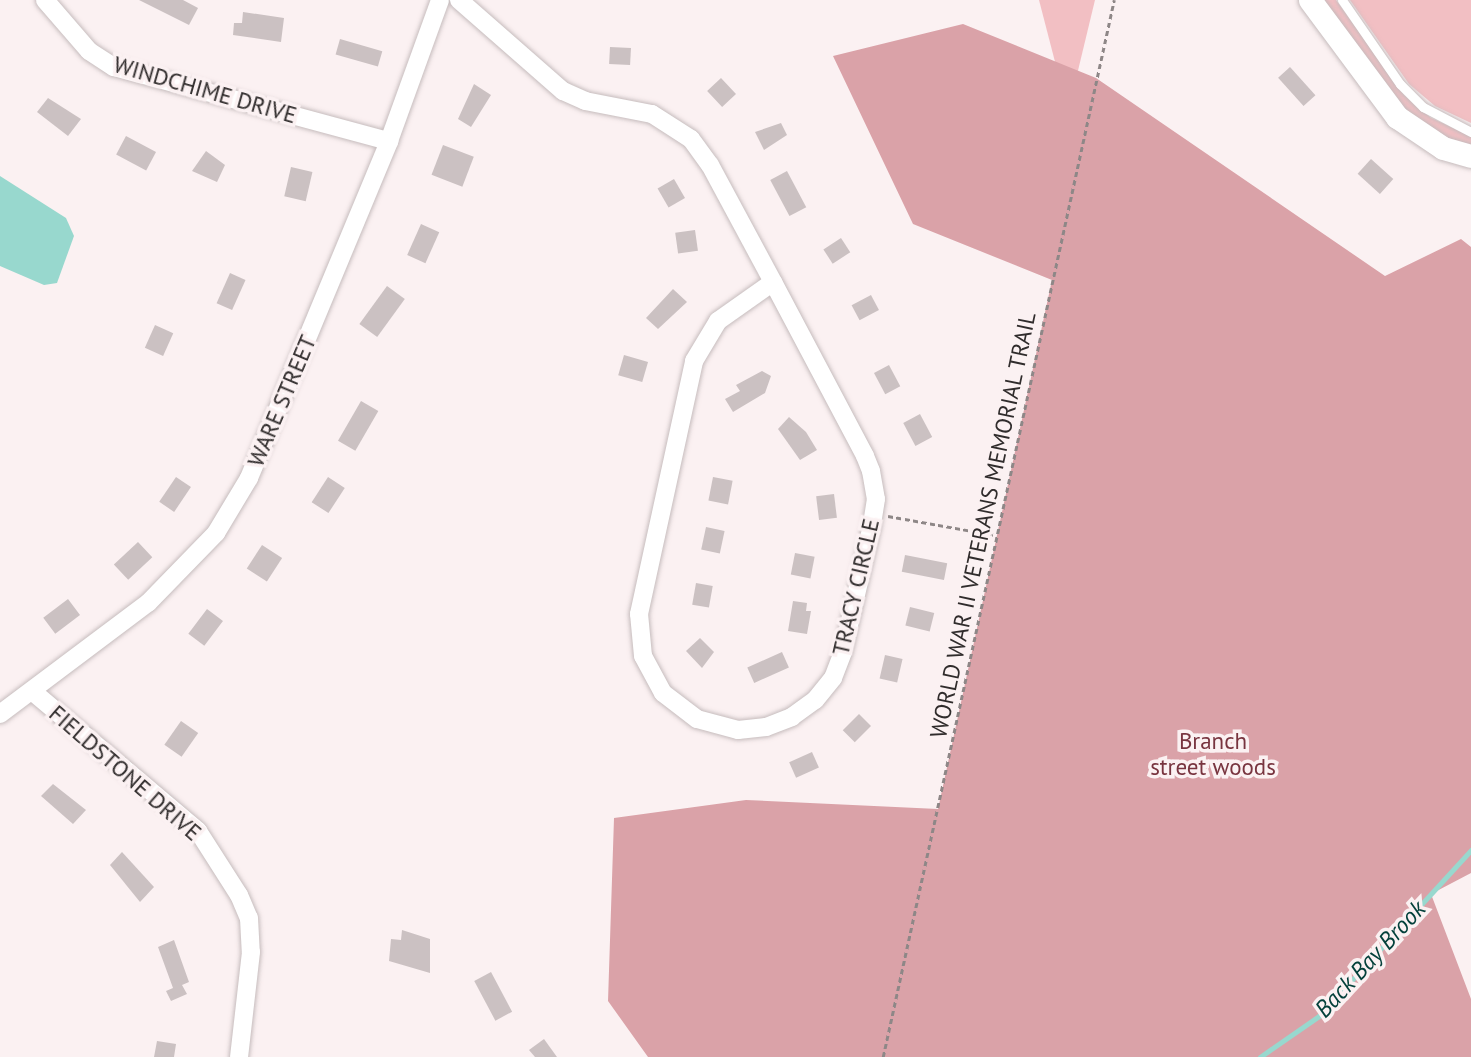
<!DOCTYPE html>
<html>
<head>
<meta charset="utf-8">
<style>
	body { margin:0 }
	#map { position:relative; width:1471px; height:1057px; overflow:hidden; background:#fbf1f2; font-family:"PT Sans",sans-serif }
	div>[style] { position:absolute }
	.green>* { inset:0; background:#f2bfc3 }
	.forest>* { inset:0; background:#daa2a8 }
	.water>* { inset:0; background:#98d8ce }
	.stream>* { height:4.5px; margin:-2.25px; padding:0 2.25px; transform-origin:2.25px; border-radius:2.25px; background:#98d8ce }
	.building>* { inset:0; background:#cbc1c2; transform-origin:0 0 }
	.path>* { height:2.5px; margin-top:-1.25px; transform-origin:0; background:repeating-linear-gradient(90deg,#8e8787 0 5px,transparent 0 8.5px) }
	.roads { filter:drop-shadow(0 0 2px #c6bcbd) drop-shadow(0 0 2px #c6bcbd) }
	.service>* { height:9px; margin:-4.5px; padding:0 4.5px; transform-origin:4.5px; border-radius:4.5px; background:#fff }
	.minor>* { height:18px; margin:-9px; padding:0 9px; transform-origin:9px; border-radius:9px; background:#fff }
	.tertiary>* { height:23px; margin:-11.5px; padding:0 11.5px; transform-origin:11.5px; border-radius:11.5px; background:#fff }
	span { translate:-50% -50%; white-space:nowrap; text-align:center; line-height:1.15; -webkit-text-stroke:7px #fbf1f2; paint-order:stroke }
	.street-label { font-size:23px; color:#302c2c }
	.park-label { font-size:23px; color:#78343f }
	.water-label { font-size:24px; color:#04413b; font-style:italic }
</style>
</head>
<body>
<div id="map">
	<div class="green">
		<i style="clip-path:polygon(1039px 0,1095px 0,1068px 112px)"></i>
		<i style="clip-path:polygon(1321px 0,1336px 0,1404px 95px,1431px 118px,1471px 136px,1471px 149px,1444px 138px,1400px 108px)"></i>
		<i style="clip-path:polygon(1350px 0,1471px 0,1471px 123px,1435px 106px,1409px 84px)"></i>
	</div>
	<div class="forest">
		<i style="clip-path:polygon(963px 24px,1096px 78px,1385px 276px,1461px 239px,1471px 247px,1471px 873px,1431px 894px,1471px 999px,1471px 1057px,648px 1057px,608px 1001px,614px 818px,746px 800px,938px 809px,1052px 280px,913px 224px,833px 56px)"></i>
	</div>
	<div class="water">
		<i style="clip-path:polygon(0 176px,66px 218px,74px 236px,57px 283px,44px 285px,0 266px)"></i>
	</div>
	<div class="stream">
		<i style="left:1260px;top:1057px;width:72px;rotate:-34.8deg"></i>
		<i style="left:1319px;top:1016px;width:225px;rotate:-47.5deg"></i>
	</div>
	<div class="building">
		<i style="clip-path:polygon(139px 0,183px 0,198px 8px,189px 25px)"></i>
		<i style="clip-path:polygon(243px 12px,284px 18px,281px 42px,233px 35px,234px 23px,242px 23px)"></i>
		<i style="left:340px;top:39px;width:44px;height:16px;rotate:16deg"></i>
		<i style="left:610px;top:47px;width:21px;height:17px;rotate:3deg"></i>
		<i style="left:1290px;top:67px;width:38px;height:16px;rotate:48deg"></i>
		<i style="left:721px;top:78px;width:22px;height:19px;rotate:47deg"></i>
		<i style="clip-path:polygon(474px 84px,491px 95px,471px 127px,458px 119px)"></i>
		<i style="clip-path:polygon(48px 98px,81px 119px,68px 136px,37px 112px)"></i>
		<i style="clip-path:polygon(781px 123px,787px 135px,764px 150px,755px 132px)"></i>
		<i style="left:126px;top:136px;width:34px;height:21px;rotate:28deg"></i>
		<i style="left:443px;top:145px;width:33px;height:32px;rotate:21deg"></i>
		<i style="clip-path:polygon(206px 151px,225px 165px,217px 182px,192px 171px)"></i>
		<i style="left:1371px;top:159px;width:30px;height:20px;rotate:42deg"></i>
		<i style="left:291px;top:167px;width:22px;height:30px;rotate:13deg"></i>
		<i style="left:787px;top:171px;width:41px;height:19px;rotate:62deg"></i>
		<i style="left:674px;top:179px;width:22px;height:19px;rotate:60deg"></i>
		<i style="left:421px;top:224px;width:20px;height:34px;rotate:24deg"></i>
		<i style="left:695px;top:230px;width:21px;height:20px;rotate:82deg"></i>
		<i style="left:841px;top:238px;width:17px;height:21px;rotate:57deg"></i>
		<i style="left:230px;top:273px;width:17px;height:33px;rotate:24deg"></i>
		<i style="left:387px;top:286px;width:22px;height:47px;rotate:36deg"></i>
		<i style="clip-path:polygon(673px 289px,687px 302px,658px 329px,646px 318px)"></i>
		<i style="left:871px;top:295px;width:17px;height:22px;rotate:62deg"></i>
		<i style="left:155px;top:325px;width:20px;height:25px;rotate:24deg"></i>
		<i style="left:624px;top:355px;width:25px;height:21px;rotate:16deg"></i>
		<i style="left:889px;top:365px;width:24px;height:17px;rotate:62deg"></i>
		<i style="clip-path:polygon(762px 371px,771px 376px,765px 393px,733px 412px,725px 399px,740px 391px,736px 385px)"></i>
		<i style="left:361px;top:401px;width:20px;height:46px;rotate:30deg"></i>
		<i style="left:920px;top:414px;width:26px;height:19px;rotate:62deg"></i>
		<i style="clip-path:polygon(789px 417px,806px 432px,817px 450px,800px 460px,778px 429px)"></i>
		<i style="left:176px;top:477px;width:18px;height:30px;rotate:34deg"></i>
		<i style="left:328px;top:477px;width:20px;height:30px;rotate:33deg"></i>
		<i style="left:713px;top:477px;width:20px;height:24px;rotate:11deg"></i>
		<i style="left:834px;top:494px;width:24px;height:18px;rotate:83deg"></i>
		<i style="left:706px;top:527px;width:19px;height:23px;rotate:12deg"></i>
		<i style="left:138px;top:542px;width:21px;height:33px;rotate:47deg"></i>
		<i style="left:262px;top:545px;width:24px;height:28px;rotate:33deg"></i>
		<i style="left:795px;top:553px;width:20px;height:22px;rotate:11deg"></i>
		<i style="left:905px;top:555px;width:43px;height:17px;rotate:11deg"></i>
		<i style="left:696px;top:583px;width:17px;height:22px;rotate:10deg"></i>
		<i style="left:68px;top:599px;width:20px;height:31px;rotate:53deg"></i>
		<i style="clip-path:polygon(793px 601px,807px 603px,806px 611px,811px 611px,807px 634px,788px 631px)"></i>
		<i style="left:910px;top:607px;width:25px;height:19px;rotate:14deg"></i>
		<i style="left:207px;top:609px;width:20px;height:31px;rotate:37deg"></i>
		<i style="clip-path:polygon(700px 638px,714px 652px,702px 668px,686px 651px)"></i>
		<i style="left:782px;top:652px;width:17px;height:38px;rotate:66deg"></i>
		<i style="left:885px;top:655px;width:18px;height:24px;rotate:13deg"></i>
		<i style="left:859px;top:714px;width:17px;height:23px;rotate:45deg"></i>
		<i style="left:181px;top:721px;width:21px;height:29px;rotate:35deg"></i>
		<i style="left:812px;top:752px;width:17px;height:25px;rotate:66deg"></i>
		<i style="clip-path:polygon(53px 784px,86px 810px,73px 824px,41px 796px)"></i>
		<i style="clip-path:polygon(122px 852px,154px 887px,140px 902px,110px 865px)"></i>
		<i style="clip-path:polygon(402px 930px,430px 939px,430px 973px,389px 961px,391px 939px,401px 940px)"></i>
		<i style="clip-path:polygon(174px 940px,189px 982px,182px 985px,187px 994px,171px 1001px,166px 991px,173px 988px,158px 947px)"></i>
		<i style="left:491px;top:972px;width:45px;height:19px;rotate:62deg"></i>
		<i style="clip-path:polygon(544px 1039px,557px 1057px,535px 1057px,529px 1050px)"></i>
		<i style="clip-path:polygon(157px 1041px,176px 1044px,174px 1057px,154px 1057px)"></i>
	</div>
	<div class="path">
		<i style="left:888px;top:516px;width:109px;rotate:10.1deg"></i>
		<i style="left:883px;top:1057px;width:1082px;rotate:-77.67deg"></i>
	</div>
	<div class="roads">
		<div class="service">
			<i style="left:1342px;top:0;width:102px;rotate:55.4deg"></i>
			<i style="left:1400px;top:84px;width:33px;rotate:45deg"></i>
			<i style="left:1423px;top:107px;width:54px;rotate:27.5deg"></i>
		</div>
		<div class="minor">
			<i style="left:45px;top:0;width:67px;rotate:49.2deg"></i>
			<i style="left:89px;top:51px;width:30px;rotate:33deg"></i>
			<i style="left:114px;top:67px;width:285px;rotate:15.1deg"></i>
			<i style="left:459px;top:0;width:138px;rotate:41.2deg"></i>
			<i style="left:563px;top:91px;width:24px;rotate:24deg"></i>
			<i style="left:585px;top:101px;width:68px;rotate:11deg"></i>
			<i style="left:652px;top:114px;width:46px;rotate:32.7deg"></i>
			<i style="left:691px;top:139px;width:32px;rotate:54deg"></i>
			<i style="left:710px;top:165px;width:133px;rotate:61.7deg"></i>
			<i style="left:773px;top:282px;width:197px;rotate:62.1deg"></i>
			<i style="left:865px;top:456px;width:16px;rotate:68deg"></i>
			<i style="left:871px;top:471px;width:28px;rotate:80deg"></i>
			<i style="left:876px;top:499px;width:26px;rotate:99deg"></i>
			<i style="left:872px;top:525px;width:130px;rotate:102.9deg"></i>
			<i style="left:843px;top:652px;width:28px;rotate:111deg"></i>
			<i style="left:833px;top:678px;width:28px;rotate:129deg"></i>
			<i style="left:815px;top:700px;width:29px;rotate:144deg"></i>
			<i style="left:792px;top:717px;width:28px;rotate:159deg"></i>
			<i style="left:766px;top:727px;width:28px;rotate:174deg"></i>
			<i style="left:738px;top:730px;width:42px;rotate:-165deg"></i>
			<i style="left:697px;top:719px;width:43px;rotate:-142.6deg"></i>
			<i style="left:663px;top:693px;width:42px;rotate:-118.4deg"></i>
			<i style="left:643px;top:656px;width:42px;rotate:-95.4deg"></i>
			<i style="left:639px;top:614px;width:259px;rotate:-77.7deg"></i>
			<i style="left:694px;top:361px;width:47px;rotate:-59deg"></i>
			<i style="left:718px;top:321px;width:67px;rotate:-35.3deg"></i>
			<i style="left:32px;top:691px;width:217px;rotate:40.1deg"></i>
			<i style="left:198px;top:831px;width:76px;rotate:57.4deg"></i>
			<i style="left:239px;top:895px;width:25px;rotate:67deg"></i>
			<i style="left:249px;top:918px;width:34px;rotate:87deg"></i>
			<i style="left:251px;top:952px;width:106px;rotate:96.5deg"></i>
			<i style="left:0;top:714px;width:185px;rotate:-36.9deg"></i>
			<i style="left:148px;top:603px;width:98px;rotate:-45.8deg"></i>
			<i style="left:216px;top:533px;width:64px;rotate:-59deg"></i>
			<i style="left:249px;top:478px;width:365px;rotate:-67.4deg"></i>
			<i style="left:389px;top:141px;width:150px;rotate:-70.1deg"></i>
		</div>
		<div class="tertiary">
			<i style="left:1310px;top:0;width:146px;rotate:53.4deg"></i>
			<i style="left:1397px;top:117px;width:55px;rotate:34deg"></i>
			<i style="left:1443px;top:148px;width:29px;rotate:16deg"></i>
		</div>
	</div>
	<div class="street-label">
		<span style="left:205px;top:90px;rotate:16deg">WINDCHIME DRIVE</span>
		<span style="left:282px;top:401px;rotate:-67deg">WARE STREET</span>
		<span style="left:983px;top:525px;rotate:-78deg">WORLD WAR II VETERANS MEMORIAL TRAIL</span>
		<span style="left:856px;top:587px;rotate:-77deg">TRACY CIRCLE</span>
		<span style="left:125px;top:773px;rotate:41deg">FIELDSTONE DRIVE</span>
	</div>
	<div class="park-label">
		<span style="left:1213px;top:754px">Branch<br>street woods</span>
	</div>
	<div class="water-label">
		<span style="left:1370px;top:959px;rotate:-47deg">Back Bay Brook</span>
	</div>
</div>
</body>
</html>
